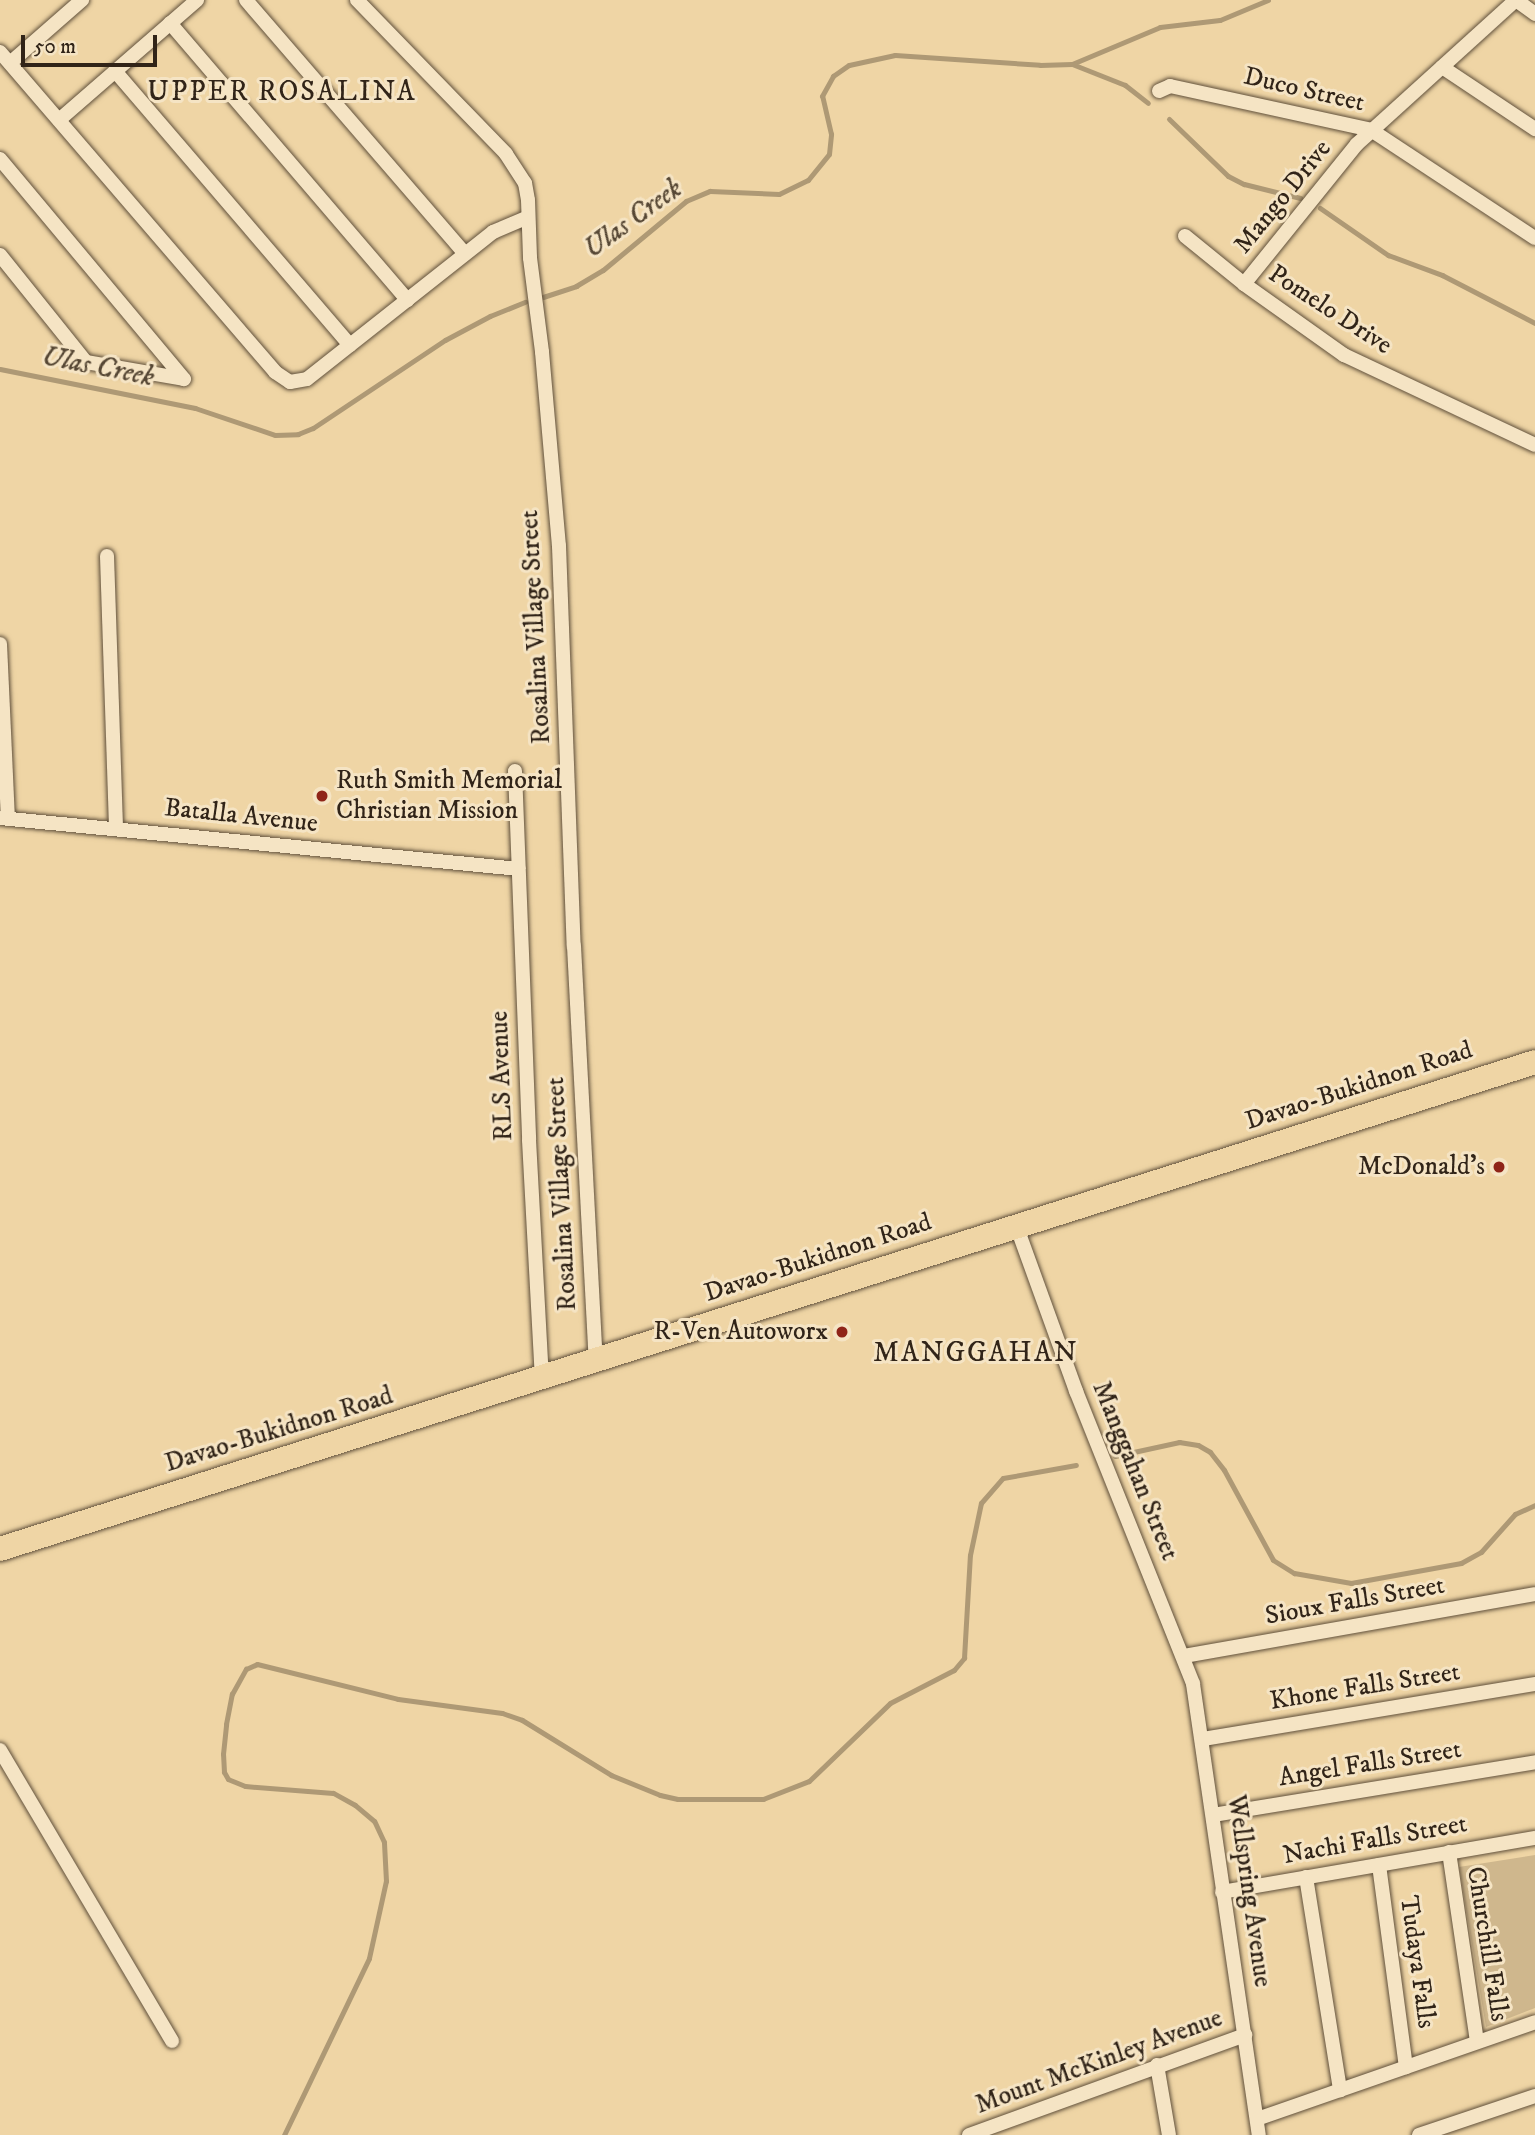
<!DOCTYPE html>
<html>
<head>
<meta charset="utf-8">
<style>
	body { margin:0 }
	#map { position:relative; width:1535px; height:2135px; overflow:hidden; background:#efd5a5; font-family:"IM FELL DW Pica",serif }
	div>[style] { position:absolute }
	.green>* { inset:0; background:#cfb78d }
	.stream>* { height:5px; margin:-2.5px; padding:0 2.5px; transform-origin:2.5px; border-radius:2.5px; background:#ae9975 }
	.roads { filter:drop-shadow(0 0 2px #60503b) drop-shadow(0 0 2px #60503b) }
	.minor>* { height:14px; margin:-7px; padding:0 7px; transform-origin:7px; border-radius:7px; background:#f5e4c4 }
	.trunk>* { height:24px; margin:-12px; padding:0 12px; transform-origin:12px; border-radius:12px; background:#efd5a5 }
	.dots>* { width:19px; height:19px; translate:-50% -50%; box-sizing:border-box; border:4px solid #f5e4c4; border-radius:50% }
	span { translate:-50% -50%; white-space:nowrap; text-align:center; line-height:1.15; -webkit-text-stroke:6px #f5e4c4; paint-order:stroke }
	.street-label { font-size:26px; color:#312418 }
	.poi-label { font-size:26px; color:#312418 }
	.left { translate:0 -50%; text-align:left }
	.right { translate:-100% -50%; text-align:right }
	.neighbourhood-label { font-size:28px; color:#312418; letter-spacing:2px }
	.water-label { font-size:28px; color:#564734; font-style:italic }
	.scale { position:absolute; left:21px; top:35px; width:136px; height:32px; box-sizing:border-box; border:4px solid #312418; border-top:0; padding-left:9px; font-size:21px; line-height:24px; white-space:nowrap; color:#312418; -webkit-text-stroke:5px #f5e4c4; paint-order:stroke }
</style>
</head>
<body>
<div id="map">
	<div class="green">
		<i style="clip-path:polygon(1535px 1855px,1535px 2008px,1486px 2027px,1459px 1867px)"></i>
	</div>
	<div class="stream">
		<i style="left:1072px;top:64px;width:95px;rotate:-22.8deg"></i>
		<i style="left:1160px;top:27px;width:60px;rotate:-6.7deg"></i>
		<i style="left:1220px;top:20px;width:52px;rotate:-22.6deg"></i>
		<i style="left:1169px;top:119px;width:82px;rotate:44deg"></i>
		<i style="left:1228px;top:176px;width:18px;rotate:27deg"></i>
		<i style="left:1244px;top:184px;width:58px;rotate:14deg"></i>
		<i style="left:1320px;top:208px;width:83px;rotate:34.7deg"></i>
		<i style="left:1388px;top:255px;width:58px;rotate:20.3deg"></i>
		<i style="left:1442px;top:275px;width:105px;rotate:27.3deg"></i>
		<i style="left:543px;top:297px;width:35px;rotate:-18deg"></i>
		<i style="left:576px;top:286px;width:31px;rotate:-31deg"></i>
		<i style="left:603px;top:270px;width:108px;rotate:-39.7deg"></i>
		<i style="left:686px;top:201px;width:26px;rotate:-23deg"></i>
		<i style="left:710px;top:191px;width:69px;rotate:2.5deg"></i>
		<i style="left:779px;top:194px;width:32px;rotate:-26deg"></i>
		<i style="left:808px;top:180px;width:33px;rotate:-51deg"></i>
		<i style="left:829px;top:154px;width:20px;rotate:-84deg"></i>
		<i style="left:831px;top:134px;width:39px;rotate:-103deg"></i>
		<i style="left:822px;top:96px;width:23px;rotate:-61deg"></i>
		<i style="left:833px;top:76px;width:19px;rotate:-35deg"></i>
		<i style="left:849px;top:65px;width:47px;rotate:-12.3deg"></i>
		<i style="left:895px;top:55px;width:145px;rotate:3.9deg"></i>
		<i style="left:1040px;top:65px;width:32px;rotate:-2deg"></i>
		<i style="left:1072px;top:64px;width:57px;rotate:21.6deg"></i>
		<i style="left:1125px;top:85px;width:29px;rotate:38deg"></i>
		<i style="left:0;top:369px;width:199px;rotate:11.3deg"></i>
		<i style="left:195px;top:408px;width:84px;rotate:18.6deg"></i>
		<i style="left:275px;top:435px;width:23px;rotate:-2deg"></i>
		<i style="left:298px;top:434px;width:16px;rotate:-22deg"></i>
		<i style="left:313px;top:428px;width:159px;rotate:-33.7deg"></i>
		<i style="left:445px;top:340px;width:51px;rotate:-28.1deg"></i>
		<i style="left:490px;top:316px;width:38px;rotate:-22deg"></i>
		<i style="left:1115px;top:1456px;width:66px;rotate:-12.3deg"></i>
		<i style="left:1179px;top:1442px;width:19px;rotate:9deg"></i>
		<i style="left:1198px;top:1445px;width:14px;rotate:30deg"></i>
		<i style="left:1210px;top:1452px;width:23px;rotate:52deg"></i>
		<i style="left:1224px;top:1470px;width:102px;rotate:61.4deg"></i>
		<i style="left:1273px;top:1560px;width:25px;rotate:32deg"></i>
		<i style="left:1294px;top:1573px;width:58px;rotate:10deg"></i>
		<i style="left:1351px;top:1583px;width:112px;rotate:-10.3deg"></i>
		<i style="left:1461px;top:1563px;width:23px;rotate:-29deg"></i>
		<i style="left:1481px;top:1552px;width:51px;rotate:-48.2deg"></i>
		<i style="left:1515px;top:1514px;width:22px;rotate:-24deg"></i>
		<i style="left:284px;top:2135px;width:196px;rotate:-64.3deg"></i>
		<i style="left:369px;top:1958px;width:79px;rotate:-77.6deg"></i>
		<i style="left:386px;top:1881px;width:39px;rotate:-93deg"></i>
		<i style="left:384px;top:1842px;width:23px;rotate:-115deg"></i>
		<i style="left:374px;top:1821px;width:25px;rotate:-140deg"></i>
		<i style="left:355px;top:1805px;width:25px;rotate:-151deg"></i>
		<i style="left:333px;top:1793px;width:88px;rotate:-175.5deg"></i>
		<i style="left:245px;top:1786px;width:18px;rotate:-158deg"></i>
		<i style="left:228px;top:1779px;width:8px;rotate:-120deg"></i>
		<i style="left:224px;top:1772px;width:18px;rotate:-93deg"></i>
		<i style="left:223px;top:1754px;width:30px;rotate:-84deg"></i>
		<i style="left:226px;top:1724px;width:31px;rotate:-79deg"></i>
		<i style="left:232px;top:1694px;width:29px;rotate:-61deg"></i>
		<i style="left:246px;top:1669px;width:12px;rotate:-24deg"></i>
		<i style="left:257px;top:1664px;width:145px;rotate:13.9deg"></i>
		<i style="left:398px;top:1699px;width:105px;rotate:7.7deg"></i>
		<i style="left:502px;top:1713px;width:21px;rotate:19deg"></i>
		<i style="left:522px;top:1720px;width:105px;rotate:31.7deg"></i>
		<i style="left:611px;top:1775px;width:53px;rotate:22.2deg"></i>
		<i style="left:660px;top:1795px;width:18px;rotate:13deg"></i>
		<i style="left:678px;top:1799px;width:85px"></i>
		<i style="left:763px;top:1799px;width:49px;rotate:-21.4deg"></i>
		<i style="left:809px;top:1781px;width:112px;rotate:-43.9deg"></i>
		<i style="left:890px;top:1703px;width:72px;rotate:-27.3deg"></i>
		<i style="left:954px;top:1670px;width:16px;rotate:-50deg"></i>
		<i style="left:964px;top:1658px;width:103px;rotate:-86.7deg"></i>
		<i style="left:970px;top:1555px;width:53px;rotate:-78.1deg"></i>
		<i style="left:981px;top:1503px;width:33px;rotate:-49deg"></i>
		<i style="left:1003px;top:1478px;width:74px;rotate:-10.1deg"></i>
	</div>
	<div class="roads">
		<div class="minor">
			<i style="left:246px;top:0;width:335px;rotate:49.2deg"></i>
			<i style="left:357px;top:0;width:214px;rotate:45.9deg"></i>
			<i style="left:506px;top:154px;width:35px;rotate:57deg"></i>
			<i style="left:525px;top:183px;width:17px;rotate:80deg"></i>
			<i style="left:528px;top:200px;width:58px;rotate:88deg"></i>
			<i style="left:530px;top:258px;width:95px;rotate:82.7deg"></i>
			<i style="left:542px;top:352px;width:195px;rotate:85deg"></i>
			<i style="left:559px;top:546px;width:400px;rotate:87.9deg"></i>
			<i style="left:574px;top:946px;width:416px;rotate:87deg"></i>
			<i style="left:1516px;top:0;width:24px;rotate:36deg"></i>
			<i style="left:170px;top:23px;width:365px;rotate:49.4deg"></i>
			<i style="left:0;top:52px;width:422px;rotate:49.3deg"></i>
			<i style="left:275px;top:372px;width:18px;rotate:34deg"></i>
			<i style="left:290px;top:382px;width:17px;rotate:-10deg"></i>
			<i style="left:307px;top:379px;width:237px;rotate:-38.3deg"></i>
			<i style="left:493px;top:232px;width:38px;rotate:-23deg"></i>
			<i style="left:10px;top:63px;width:96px;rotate:-41.2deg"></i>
			<i style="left:1442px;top:67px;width:112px;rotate:33.7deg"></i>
			<i style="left:115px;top:71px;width:361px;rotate:49.4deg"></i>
			<i style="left:1159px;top:91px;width:12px;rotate:-24deg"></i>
			<i style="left:1170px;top:86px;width:206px;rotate:12.3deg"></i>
			<i style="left:1371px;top:130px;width:196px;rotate:33.4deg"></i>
			<i style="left:59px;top:120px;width:183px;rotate:-41deg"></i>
			<i style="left:0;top:159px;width:287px;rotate:50.1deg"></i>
			<i style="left:1185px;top:236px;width:76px;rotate:39.1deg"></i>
			<i style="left:1244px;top:284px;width:123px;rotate:35.4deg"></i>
			<i style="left:1344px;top:355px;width:211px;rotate:25.2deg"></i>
			<i style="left:0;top:255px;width:137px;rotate:51.2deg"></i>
			<i style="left:86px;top:362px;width:99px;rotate:9.8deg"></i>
			<i style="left:1244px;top:284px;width:180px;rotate:-51.1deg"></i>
			<i style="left:1357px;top:144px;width:215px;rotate:-42.2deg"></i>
			<i style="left:107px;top:556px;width:272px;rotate:88.1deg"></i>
			<i style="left:0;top:644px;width:174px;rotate:87.4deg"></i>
			<i style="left:515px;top:771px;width:369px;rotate:87.8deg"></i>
			<i style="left:529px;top:1140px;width:239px;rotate:86.9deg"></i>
			<i style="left:0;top:818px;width:521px;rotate:5.61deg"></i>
			<i style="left:1016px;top:1225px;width:177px;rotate:70.1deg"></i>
			<i style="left:1076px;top:1391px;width:315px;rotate:68.2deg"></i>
			<i style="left:1193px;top:1684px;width:456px;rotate:81.7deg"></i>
			<i style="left:1184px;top:1656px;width:356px;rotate:-10deg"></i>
			<i style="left:1203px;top:1739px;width:337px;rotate:-9.4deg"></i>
			<i style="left:0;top:1750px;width:338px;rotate:59.4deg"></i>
			<i style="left:1213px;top:1815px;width:326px;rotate:-9.3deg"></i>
			<i style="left:1449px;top:1852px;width:192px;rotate:81.6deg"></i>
			<i style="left:1379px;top:1865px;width:204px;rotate:82.4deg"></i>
			<i style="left:1306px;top:1877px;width:216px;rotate:80.9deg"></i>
			<i style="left:1222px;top:1892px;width:318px;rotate:-9.8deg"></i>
			<i style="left:1157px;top:2065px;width:71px;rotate:80.3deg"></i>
			<i style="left:1257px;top:2119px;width:294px;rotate:-19.2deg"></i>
			<i style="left:969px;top:2135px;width:294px;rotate:-19.9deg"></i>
			<i style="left:1419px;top:2135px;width:122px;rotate:-18.6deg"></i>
		</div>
		<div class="trunk">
			<i style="left:0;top:1549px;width:1610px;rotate:-17.6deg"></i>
		</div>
	</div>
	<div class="dots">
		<i style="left:322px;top:796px;background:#8f2418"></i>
		<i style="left:1499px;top:1167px;background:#8f2418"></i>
		<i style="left:842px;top:1332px;background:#8f2418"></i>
	</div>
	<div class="street-label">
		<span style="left:1304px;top:90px;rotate:13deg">Duco Street</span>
		<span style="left:1283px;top:197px;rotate:-51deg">Mango Drive</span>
		<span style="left:1330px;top:310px;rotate:33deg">Pomelo Drive</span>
		<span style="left:536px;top:627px;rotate:-93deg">Rosalina Village Street</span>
		<span style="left:241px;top:816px;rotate:6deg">Batalla Avenue</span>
		<span style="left:502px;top:1076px;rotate:-92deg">RLS Avenue</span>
		<span style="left:1359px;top:1086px;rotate:-18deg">Davao-Bukidnon Road</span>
		<span style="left:562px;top:1194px;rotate:-93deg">Rosalina Village Street</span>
		<span style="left:818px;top:1258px;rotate:-18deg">Davao-Bukidnon Road</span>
		<span style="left:279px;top:1430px;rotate:-17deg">Davao-Bukidnon Road</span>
		<span style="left:1135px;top:1471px;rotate:68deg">Manggahan Street</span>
		<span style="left:1355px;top:1601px;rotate:-10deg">Sioux Falls Street</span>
		<span style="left:1365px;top:1687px;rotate:-9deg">Khone Falls Street</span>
		<span style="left:1370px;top:1764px;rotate:-9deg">Angel Falls Street</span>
		<span style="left:1375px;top:1840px;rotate:-10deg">Nachi Falls Street</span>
		<span style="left:1249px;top:1891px;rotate:82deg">Wellspring Avenue</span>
		<span style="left:1487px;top:1944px;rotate:81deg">Churchill Falls</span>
		<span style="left:1417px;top:1962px;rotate:82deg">Tudaya Falls</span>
		<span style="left:1099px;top:2062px;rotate:-20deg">Mount McKinley Avenue</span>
	</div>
	<div class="poi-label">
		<span class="left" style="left:336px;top:796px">Ruth Smith Memorial<br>Christian Mission</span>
		<span class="right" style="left:1485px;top:1167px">McDonald's</span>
		<span class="right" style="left:828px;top:1332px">R-Ven Autoworx</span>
	</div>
	<div class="neighbourhood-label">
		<span style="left:282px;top:92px">UPPER ROSALINA</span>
		<span style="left:976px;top:1353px">MANGGAHAN</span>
	</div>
	<div class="water-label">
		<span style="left:633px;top:219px;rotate:-36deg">Ulas Creek</span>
		<span style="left:98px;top:367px;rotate:11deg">Ulas Creek</span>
	</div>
	<div class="scale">50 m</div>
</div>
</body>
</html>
